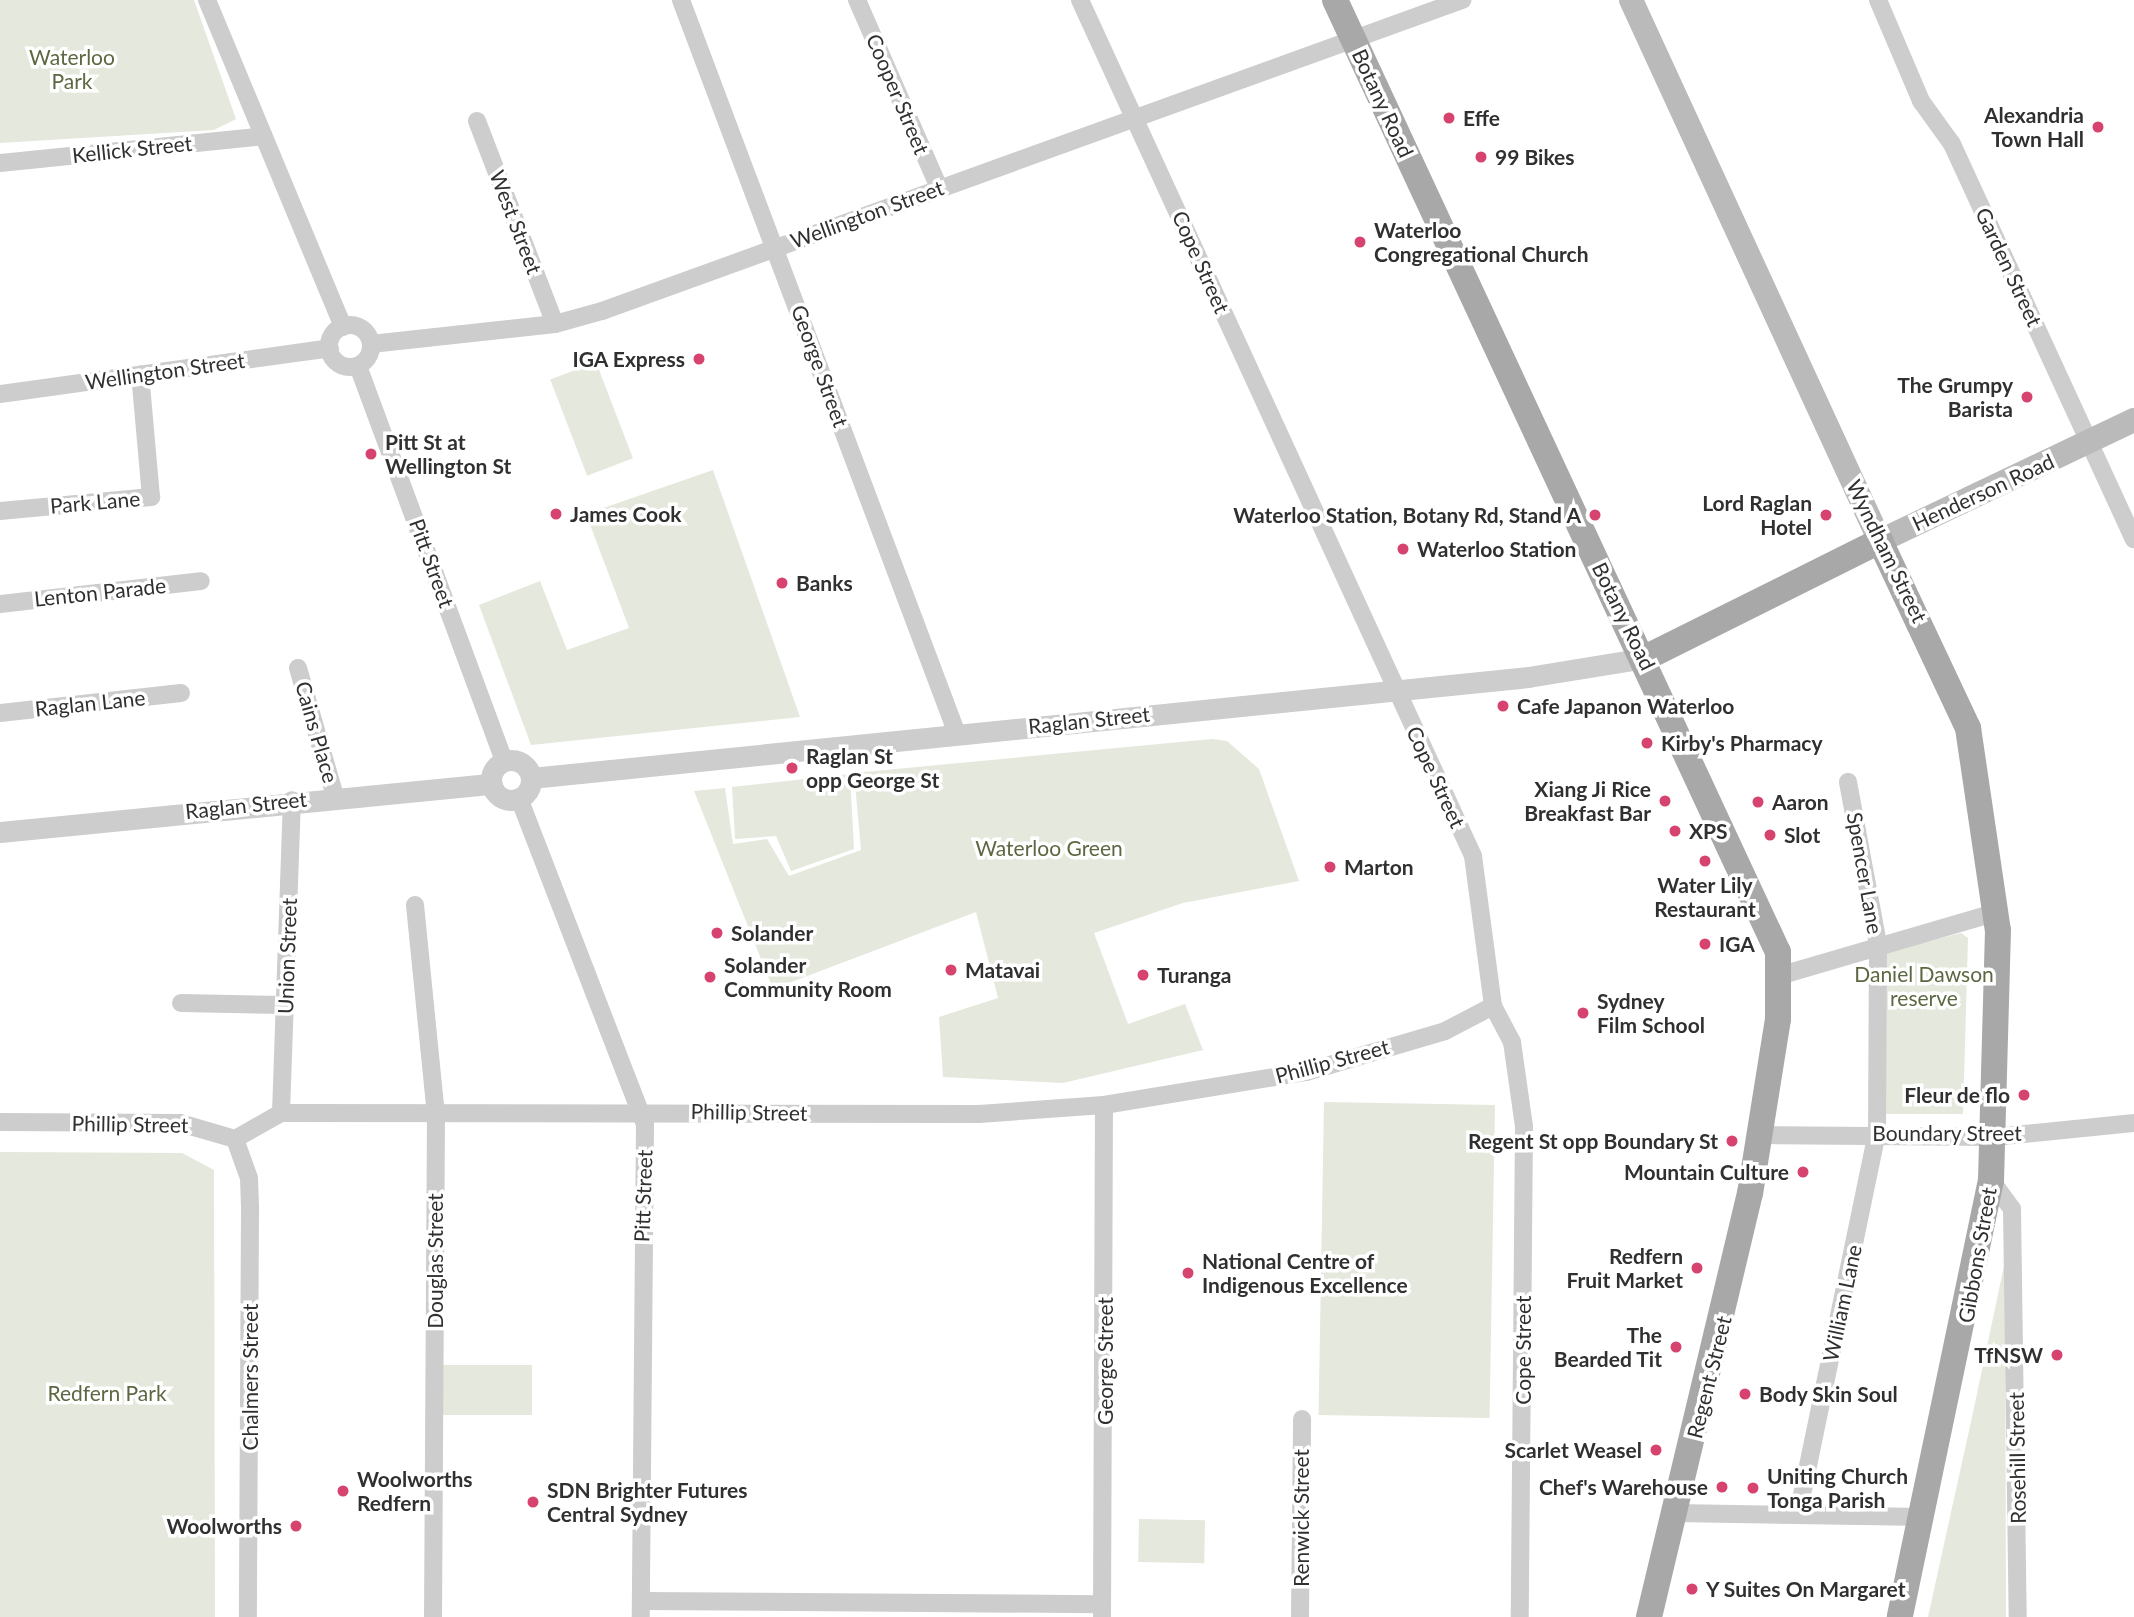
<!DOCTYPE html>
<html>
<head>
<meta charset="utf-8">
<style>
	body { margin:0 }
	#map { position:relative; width:2134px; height:1617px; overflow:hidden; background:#fff; font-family:Lato,sans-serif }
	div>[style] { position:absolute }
	.green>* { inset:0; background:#e5e8dc; transform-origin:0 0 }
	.minor>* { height:18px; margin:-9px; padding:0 9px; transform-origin:9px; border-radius:9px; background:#cdcdcd }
	.minor>.ring { margin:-9px; padding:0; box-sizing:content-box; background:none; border:18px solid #cdcdcd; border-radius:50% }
	.tertiary>* { height:21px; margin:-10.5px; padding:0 10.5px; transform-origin:10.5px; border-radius:10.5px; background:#cdcdcd }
	.tertiary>.ring { margin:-10.5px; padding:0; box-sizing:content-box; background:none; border:21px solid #cdcdcd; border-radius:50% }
	.secondary>* { height:24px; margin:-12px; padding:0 12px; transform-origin:12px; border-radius:12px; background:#bababa }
	.primary>* { height:26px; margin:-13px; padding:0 13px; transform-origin:13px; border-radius:13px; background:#a8a8a8 }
	.dots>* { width:19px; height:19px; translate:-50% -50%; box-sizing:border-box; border:4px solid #fff; border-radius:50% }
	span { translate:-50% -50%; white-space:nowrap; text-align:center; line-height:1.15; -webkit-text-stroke:7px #fff; paint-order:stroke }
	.park-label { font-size:21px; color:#5c6841 }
	.street-label { font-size:21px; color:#303030 }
	.poi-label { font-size:21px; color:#303030; font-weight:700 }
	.right { translate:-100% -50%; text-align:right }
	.left { translate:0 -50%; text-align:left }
</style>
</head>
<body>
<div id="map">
	<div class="green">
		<i style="clip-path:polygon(0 0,194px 0,236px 119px,214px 130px,0 143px)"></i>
		<i style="left:596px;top:362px;width:103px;height:49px;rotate:69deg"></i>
		<i style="clip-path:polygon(713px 470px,800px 717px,531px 745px,479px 605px,540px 581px,567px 650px,629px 628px,586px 514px)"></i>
		<i style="clip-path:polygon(1212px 739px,1227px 741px,1259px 769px,1299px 881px,1183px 903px,1094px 933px,1128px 1024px,1185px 1004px,1203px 1050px,1063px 1083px,943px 1077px,939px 1017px,998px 998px,976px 912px,773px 989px,694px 791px,725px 788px,733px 844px,767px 839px,789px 876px,861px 850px,854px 773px)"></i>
		<i style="clip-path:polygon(850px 774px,854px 849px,791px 871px,776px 836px,735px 839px,732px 787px)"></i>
		<i style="clip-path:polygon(1961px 933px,1968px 938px,1963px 1114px,1884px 1114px,1881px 959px,1888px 951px)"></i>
		<i style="left:1324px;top:1102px;width:171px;height:313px;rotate:1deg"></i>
		<i style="clip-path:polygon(0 1152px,182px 1153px,214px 1170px,215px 1617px,0 1617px)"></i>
		<i style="clip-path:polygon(2005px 1261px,2006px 1617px,1928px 1617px,1974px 1408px)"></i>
		<i style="left:443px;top:1365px;width:89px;height:50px"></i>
		<i style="left:1139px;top:1519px;width:66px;height:43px;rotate:1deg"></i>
	</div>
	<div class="minor">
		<i style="left:207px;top:0;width:354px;rotate:67.4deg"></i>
		<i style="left:681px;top:0;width:784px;rotate:69.39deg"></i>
		<i style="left:857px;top:0;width:205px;rotate:66.4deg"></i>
		<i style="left:1080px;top:0;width:942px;rotate:65.34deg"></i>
		<i style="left:1473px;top:856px;width:151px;rotate:82.4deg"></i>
		<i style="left:1493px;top:1006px;width:41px;rotate:62.2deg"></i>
		<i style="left:1512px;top:1042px;width:85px;rotate:81.9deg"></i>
		<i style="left:1524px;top:1126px;width:491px;rotate:90.5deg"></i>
		<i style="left:1878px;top:0;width:110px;rotate:66.9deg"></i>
		<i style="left:1921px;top:101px;width:53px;rotate:54.2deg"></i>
		<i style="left:1952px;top:144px;width:435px;rotate:65.3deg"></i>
		<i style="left:477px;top:121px;width:217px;rotate:69deg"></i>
		<i style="left:0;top:163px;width:265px;rotate:-5.8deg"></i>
		<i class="ring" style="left:329px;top:325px;width:24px;height:24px"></i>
		<i style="left:371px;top:344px;width:185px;rotate:-6.2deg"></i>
		<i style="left:555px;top:324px;width:49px;rotate:-15.5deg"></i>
		<i style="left:602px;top:311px;width:915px;rotate:-19.88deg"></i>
		<i style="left:358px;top:366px;width:421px;rotate:69.7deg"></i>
		<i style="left:0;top:394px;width:333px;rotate:-7.9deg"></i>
		<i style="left:0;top:511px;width:152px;rotate:-5.3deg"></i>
		<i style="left:151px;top:497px;width:123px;rotate:-95.1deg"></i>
		<i style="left:0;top:604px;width:202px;rotate:-6.5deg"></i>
		<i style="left:298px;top:668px;width:133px;rotate:73.9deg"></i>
		<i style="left:0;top:713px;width:182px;rotate:-6.3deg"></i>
		<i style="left:519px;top:798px;width:350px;rotate:68.9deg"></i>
		<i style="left:645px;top:1125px;width:492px;rotate:90.5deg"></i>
		<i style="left:415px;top:905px;width:210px;rotate:84.3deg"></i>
		<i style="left:436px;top:1114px;width:503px;rotate:90.34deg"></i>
		<i style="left:1782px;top:975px;width:224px;rotate:-16.3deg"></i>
		<i style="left:181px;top:1003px;width:105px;rotate:1.1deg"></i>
		<i style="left:281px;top:1113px;width:313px;rotate:-88deg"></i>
		<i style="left:0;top:1122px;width:180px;rotate:0.3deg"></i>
		<i style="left:180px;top:1123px;width:57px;rotate:16.2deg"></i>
		<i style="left:1760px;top:1135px;width:234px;rotate:0.5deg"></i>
		<i style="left:1994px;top:1137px;width:141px;rotate:-5.7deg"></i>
		<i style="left:235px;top:1139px;width:53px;rotate:-29.5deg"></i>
		<i style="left:281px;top:1113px;width:698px;rotate:0.08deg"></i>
		<i style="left:979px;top:1114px;width:125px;rotate:-4.1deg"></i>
		<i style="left:1104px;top:1105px;width:205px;rotate:-9.3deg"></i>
		<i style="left:1306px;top:1072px;width:145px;rotate:-16.4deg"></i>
		<i style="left:1445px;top:1031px;width:54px;rotate:-27.5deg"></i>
		<i style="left:235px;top:1139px;width:41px;rotate:70.3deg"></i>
		<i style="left:249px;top:1178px;width:33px;rotate:88deg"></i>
		<i style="left:250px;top:1211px;width:406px;rotate:90.3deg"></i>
		<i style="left:1991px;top:1180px;width:36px;rotate:54deg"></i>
		<i style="left:2012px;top:1209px;width:408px;rotate:89.2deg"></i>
		<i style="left:1674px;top:1513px;width:250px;rotate:0.9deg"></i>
		<i style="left:1798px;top:1514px;width:389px;rotate:-78.3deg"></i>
		<i style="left:1877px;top:1133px;width:189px;rotate:-89.7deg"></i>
		<i style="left:1878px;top:944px;width:165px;rotate:-100.5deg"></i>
		<i style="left:642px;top:1601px;width:460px;rotate:0.4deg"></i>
		<i style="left:1102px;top:1617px;width:512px;rotate:-89.78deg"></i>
		<i style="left:1300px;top:1617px;width:198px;rotate:-89.4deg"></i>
	</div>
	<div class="tertiary">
		<i class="ring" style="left:491px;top:760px;width:19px;height:19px"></i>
		<i style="left:531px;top:778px;width:1002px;rotate:-5.78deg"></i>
		<i style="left:1528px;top:677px;width:119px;rotate:-9.2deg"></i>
		<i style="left:0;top:832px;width:494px;rotate:-5.6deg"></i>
	</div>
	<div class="secondary">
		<i style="left:1631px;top:0;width:596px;rotate:65.29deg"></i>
		<i style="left:1880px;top:541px;width:281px;rotate:-25.5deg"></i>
	</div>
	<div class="primary">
		<i style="left:1335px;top:0;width:1050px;rotate:65.05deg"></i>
		<i style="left:1778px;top:952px;width:67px;rotate:90deg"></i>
		<i style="left:1778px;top:1019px;width:176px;rotate:99.1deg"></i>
		<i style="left:1750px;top:1193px;width:436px;rotate:103.4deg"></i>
		<i style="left:1645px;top:658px;width:263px;rotate:-26.5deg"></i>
		<i style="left:1880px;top:541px;width:207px;rotate:64.8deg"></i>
		<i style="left:1968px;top:728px;width:204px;rotate:81.6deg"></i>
		<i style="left:1998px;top:930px;width:250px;rotate:91.6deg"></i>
		<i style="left:1991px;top:1180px;width:446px;rotate:101.8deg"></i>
	</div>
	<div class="dots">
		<i style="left:1449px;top:118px;background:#d5436e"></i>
		<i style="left:2098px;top:127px;background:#d5436e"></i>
		<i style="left:1481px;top:157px;background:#d5436e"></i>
		<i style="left:1360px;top:242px;background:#d5436e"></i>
		<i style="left:699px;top:359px;background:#d5436e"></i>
		<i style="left:2027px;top:397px;background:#d5436e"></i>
		<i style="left:371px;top:454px;background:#d5436e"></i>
		<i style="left:556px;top:514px;background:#d5436e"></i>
		<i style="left:1595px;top:515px;background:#d5436e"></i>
		<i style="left:1826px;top:515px;background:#d5436e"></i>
		<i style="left:1403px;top:549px;background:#d5436e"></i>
		<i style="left:782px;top:583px;background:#d5436e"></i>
		<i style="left:1503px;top:706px;background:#d5436e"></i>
		<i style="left:1647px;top:743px;background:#d5436e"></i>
		<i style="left:792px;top:768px;background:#d5436e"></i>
		<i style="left:1665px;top:801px;background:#d5436e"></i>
		<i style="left:1758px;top:802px;background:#d5436e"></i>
		<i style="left:1675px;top:831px;background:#d5436e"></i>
		<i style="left:1770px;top:835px;background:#d5436e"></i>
		<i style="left:1705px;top:861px;background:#d5436e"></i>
		<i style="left:1330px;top:867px;background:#d5436e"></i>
		<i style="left:717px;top:933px;background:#d5436e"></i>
		<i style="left:1705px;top:944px;background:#d5436e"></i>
		<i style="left:951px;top:970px;background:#d5436e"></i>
		<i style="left:1143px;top:975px;background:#d5436e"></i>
		<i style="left:710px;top:977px;background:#d5436e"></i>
		<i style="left:1583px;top:1013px;background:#d5436e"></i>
		<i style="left:2024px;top:1095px;background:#d5436e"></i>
		<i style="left:1732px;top:1141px;background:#d5436e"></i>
		<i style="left:1803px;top:1172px;background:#d5436e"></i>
		<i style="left:1697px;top:1268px;background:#d5436e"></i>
		<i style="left:1188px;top:1273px;background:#d5436e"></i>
		<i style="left:1676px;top:1347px;background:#d5436e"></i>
		<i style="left:2057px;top:1355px;background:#d5436e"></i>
		<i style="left:1745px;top:1394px;background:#d5436e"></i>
		<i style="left:1656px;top:1450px;background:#d5436e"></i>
		<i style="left:1722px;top:1487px;background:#d5436e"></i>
		<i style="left:1753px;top:1488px;background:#d5436e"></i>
		<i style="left:343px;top:1491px;background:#d5436e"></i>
		<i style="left:533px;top:1502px;background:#d5436e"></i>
		<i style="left:296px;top:1526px;background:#d5436e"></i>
		<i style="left:1692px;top:1589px;background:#d5436e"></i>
	</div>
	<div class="park-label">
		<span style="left:72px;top:69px">Waterloo<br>Park</span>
		<span style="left:1049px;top:848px">Waterloo Green</span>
		<span style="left:1924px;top:986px">Daniel Dawson<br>reserve</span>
		<span style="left:107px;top:1393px">Redfern Park</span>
	</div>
	<div class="street-label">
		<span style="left:898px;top:94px;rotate:67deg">Cooper Street</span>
		<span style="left:1383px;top:103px;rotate:65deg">Botany Road</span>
		<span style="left:132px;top:149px;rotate:-6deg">Kellick Street</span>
		<span style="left:867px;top:214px;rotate:-20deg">Wellington Street</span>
		<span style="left:516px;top:222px;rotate:69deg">West Street</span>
		<span style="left:1201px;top:262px;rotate:66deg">Cope Street</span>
		<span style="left:2009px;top:267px;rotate:65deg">Garden Street</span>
		<span style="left:820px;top:366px;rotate:70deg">George Street</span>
		<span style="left:165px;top:371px;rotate:-8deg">Wellington Street</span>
		<span style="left:1983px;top:492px;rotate:-25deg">Henderson Road</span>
		<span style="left:95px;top:502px;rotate:-5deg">Park Lane</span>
		<span style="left:1887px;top:551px;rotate:64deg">Wyndham Street</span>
		<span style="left:432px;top:563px;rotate:70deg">Pitt Street</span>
		<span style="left:100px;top:592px;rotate:-6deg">Lenton Parade</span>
		<span style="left:1624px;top:616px;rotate:64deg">Botany Road</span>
		<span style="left:90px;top:703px;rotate:-6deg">Raglan Lane</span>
		<span style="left:1089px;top:720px;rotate:-6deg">Raglan Street</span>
		<span style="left:317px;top:732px;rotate:74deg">Cains Place</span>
		<span style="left:1436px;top:777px;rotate:65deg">Cope Street</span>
		<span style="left:246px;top:805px;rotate:-6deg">Raglan Street</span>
		<span style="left:1865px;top:873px;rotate:80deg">Spencer Lane</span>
		<span style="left:287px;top:956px;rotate:-88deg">Union Street</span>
		<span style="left:1332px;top:1061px;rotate:-15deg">Phillip Street</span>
		<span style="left:749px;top:1112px;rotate:1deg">Phillip Street</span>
		<span style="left:130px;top:1124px;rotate:1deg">Phillip Street</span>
		<span style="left:1947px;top:1133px">Boundary Street</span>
		<span style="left:643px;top:1196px;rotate:-88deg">Pitt Street</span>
		<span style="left:1977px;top:1255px;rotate:-80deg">Gibbons Street</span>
		<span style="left:435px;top:1261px;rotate:-90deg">Douglas Street</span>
		<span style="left:1842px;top:1303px;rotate:-78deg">William Lane</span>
		<span style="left:1523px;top:1350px;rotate:-90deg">Cope Street</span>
		<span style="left:1105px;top:1361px;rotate:-90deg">George Street</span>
		<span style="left:250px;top:1377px;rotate:-90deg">Chalmers Street</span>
		<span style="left:1709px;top:1377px;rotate:-76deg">Regent Street</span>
		<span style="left:2017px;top:1458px;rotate:-91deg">Rosehill Street</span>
		<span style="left:1301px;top:1518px;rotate:-90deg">Renwick Street</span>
	</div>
	<div class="poi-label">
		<span class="right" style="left:2084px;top:127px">Alexandria<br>Town Hall</span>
		<span class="left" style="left:1463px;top:118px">Effe</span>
		<span class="left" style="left:1495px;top:157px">99 Bikes</span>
		<span class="left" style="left:1374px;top:242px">Waterloo<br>Congregational Church</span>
		<span class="right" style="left:685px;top:359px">IGA Express</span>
		<span class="right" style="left:2013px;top:397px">The Grumpy<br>Barista</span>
		<span class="left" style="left:385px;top:454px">Pitt St at<br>Wellington St</span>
		<span class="right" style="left:1812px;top:515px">Lord Raglan<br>Hotel</span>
		<span class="left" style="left:570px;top:514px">James Cook</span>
		<span class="right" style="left:1581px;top:515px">Waterloo Station, Botany Rd, Stand A</span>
		<span class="left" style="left:1417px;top:549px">Waterloo Station</span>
		<span class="left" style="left:796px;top:583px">Banks</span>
		<span class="left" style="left:1517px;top:706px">Cafe Japanon Waterloo</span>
		<span class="left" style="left:1661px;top:743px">Kirby's Pharmacy</span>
		<span class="left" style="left:806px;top:768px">Raglan St<br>opp George St</span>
		<span class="right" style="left:1651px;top:801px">Xiang Ji Rice<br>Breakfast Bar</span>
		<span class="left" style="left:1772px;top:802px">Aaron</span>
		<span class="left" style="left:1689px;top:831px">XPS</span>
		<span class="left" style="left:1784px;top:835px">Slot</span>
		<span class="left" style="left:1344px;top:867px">Marton</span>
		<span style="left:1705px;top:897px">Water Lily<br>Restaurant</span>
		<span class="left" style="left:731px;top:933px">Solander</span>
		<span class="left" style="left:1719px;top:944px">IGA</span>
		<span class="left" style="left:724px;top:977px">Solander<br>Community Room</span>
		<span class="left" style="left:965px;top:970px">Matavai</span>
		<span class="left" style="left:1157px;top:975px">Turanga</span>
		<span class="left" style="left:1597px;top:1013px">Sydney<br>Film School</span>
		<span class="right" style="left:2010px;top:1095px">Fleur de flo</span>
		<span class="right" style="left:1718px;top:1141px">Regent St opp Boundary St</span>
		<span class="right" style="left:1789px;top:1172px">Mountain Culture</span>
		<span class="right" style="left:1683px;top:1268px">Redfern<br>Fruit Market</span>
		<span class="left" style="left:1202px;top:1273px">National Centre of<br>Indigenous Excellence</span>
		<span class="right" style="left:1662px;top:1347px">The<br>Bearded Tit</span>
		<span class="right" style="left:2043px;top:1355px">TfNSW</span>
		<span class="left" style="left:1759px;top:1394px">Body Skin Soul</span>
		<span class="right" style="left:1642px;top:1450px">Scarlet Weasel</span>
		<span class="left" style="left:1767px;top:1488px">Uniting Church<br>Tonga Parish</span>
		<span class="left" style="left:357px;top:1491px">Woolworths<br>Redfern</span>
		<span class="right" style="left:1708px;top:1487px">Chef's Warehouse</span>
		<span class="left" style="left:547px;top:1502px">SDN Brighter Futures<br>Central Sydney</span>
		<span class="right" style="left:282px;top:1526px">Woolworths</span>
		<span class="left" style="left:1706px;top:1589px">Y Suites On Margaret</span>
	</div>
</div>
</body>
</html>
